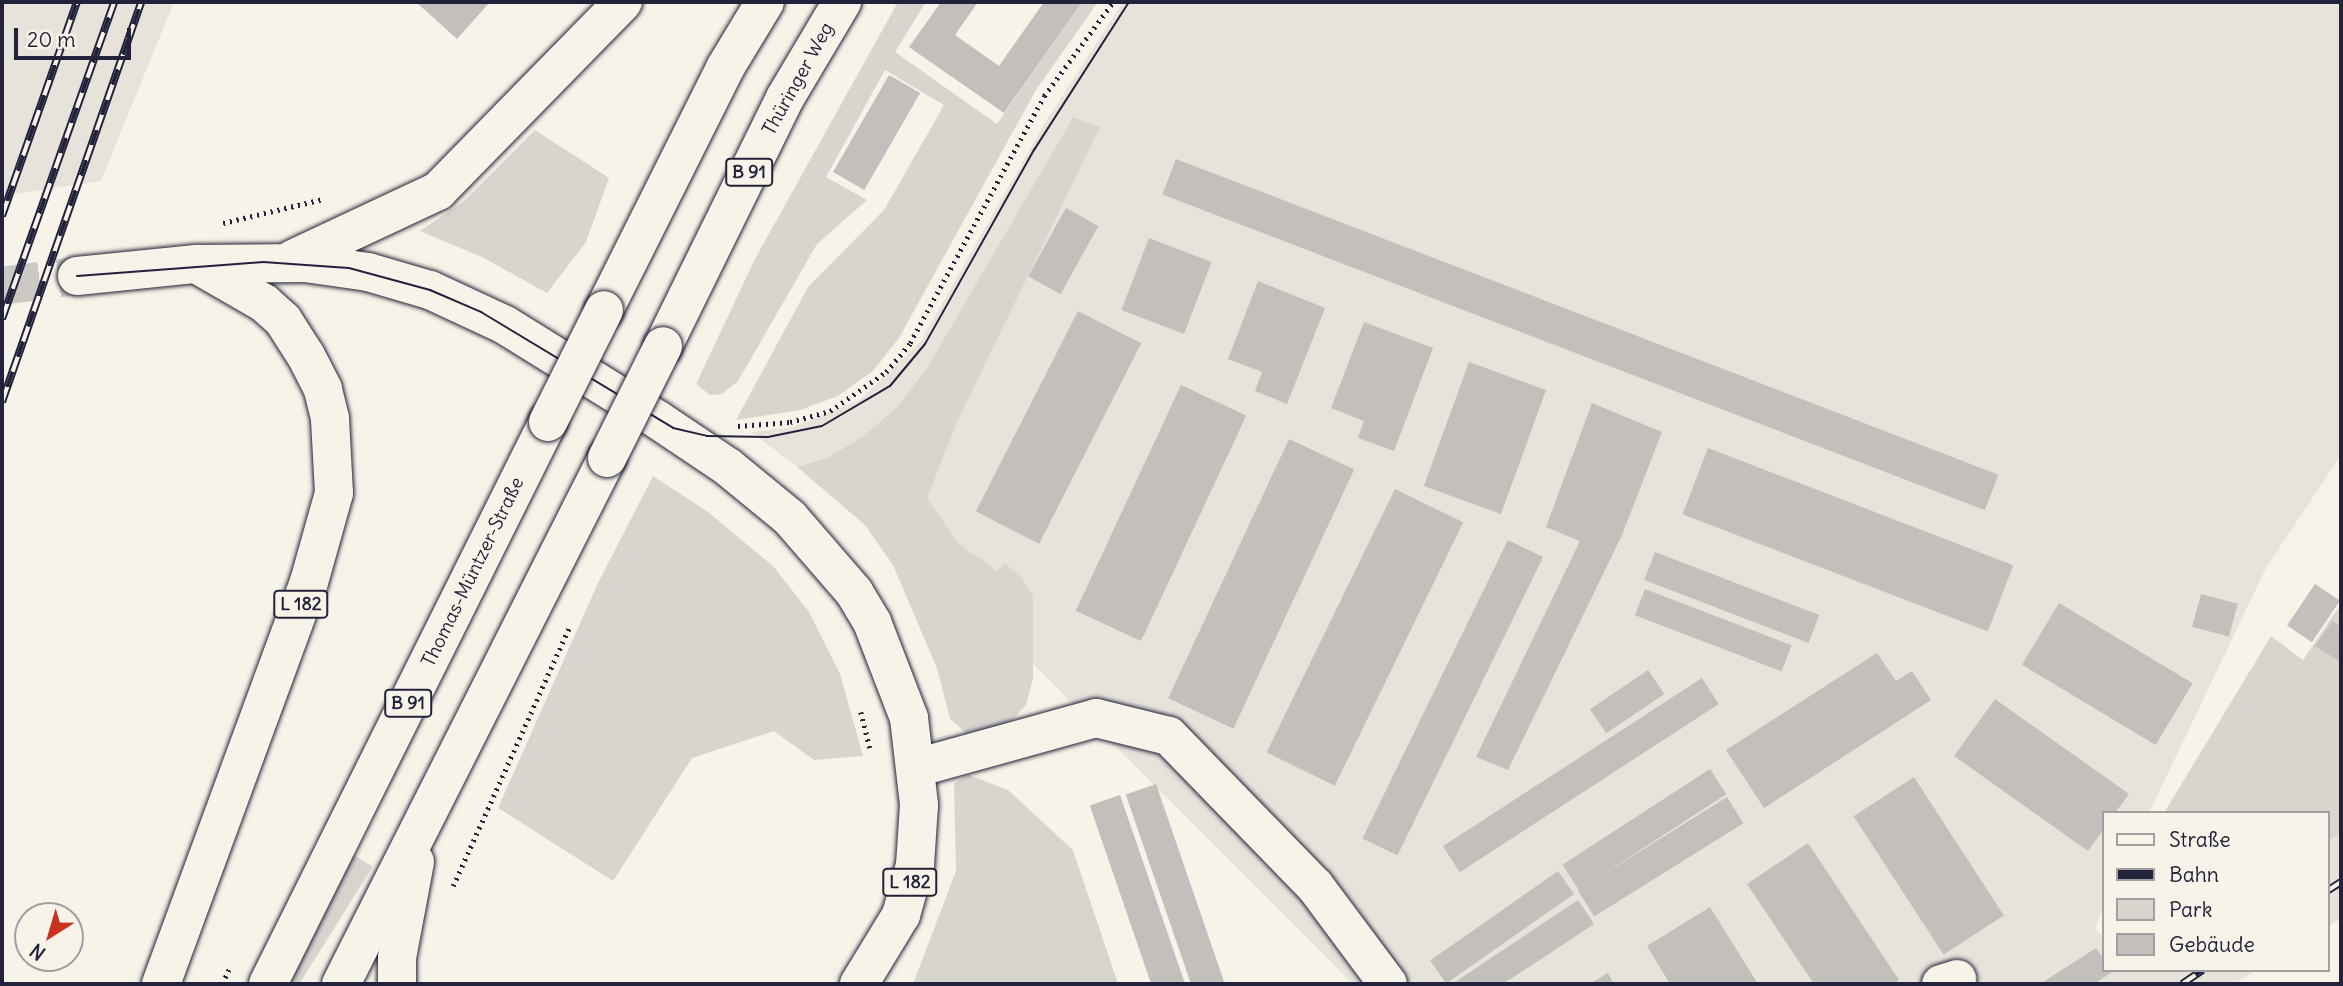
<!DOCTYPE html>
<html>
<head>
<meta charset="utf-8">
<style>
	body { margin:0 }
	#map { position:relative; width:2343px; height:986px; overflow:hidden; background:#f7f3e8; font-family:Delius,sans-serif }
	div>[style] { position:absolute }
	.built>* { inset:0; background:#e7e3db }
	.green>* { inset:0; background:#d8d5cf; transform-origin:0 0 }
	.building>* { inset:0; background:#c2bfbd; transform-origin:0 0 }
	.major-tunnel>* { height:38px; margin-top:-19px; transform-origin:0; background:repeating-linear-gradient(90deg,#ccc9c5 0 38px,transparent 0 57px) }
	.path>* { height:4.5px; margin-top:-2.25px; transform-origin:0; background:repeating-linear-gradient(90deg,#22223b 0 2px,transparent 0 7px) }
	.roads { filter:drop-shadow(0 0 2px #22223b) drop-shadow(0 0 2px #22223b) }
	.minor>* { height:38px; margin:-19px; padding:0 19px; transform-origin:19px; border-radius:19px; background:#f7f3e8 }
	.major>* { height:38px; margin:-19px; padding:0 19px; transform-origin:19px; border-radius:19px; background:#f7f3e8 }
	.tram>* { height:2px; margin:-1px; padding:0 1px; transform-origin:1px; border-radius:1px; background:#22223b }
	.rail>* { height:8px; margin-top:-4px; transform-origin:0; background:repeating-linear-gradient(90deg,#f7f3e8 0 16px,#22223b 0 32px); box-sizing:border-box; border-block:2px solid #22223b }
	.bridges { filter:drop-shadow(0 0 2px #22223b) drop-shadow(0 0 2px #22223b) }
	.major-bridge>* { height:38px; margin:-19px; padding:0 19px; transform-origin:19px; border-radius:19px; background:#f7f3e8 }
	span { translate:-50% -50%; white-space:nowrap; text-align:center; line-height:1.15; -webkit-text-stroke:5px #f7f3e8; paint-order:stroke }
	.shield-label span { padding:2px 5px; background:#f7f3e8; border:2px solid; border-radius:5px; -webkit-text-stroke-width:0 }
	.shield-label { font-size:18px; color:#22223b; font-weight:700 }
	.street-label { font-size:19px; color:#22223b }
	.frame { position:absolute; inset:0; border:4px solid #22223b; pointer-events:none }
	.legend { position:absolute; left:2102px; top:811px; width:228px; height:161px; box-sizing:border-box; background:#f7f3e8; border:2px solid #a29fa3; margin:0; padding:9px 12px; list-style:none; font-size:21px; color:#22223b }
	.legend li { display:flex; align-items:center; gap:14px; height:35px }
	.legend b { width:35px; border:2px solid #a29fa3 }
	.north { position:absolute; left:14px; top:902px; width:70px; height:70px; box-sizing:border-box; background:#f7f3e8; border:2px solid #a29fa3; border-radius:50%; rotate:217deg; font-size:19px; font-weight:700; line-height:28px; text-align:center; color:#22223b }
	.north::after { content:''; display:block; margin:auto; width:24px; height:32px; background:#c8321e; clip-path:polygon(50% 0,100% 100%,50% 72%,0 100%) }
	.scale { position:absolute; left:14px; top:28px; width:117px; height:32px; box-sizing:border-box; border:4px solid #22223b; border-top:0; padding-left:9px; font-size:21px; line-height:24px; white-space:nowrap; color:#22223b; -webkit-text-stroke:5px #f7f3e8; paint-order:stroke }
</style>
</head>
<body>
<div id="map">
	<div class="built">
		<i style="clip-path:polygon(2px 2px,174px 2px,101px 181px,2px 196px)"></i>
		<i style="clip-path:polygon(1123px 2px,2341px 2px,2341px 455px,2266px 568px,2149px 813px,2103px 813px,2103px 908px,2095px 927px,2103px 938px,2103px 970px,2257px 970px,2234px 984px,1353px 984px,898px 529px,1099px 127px,1073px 117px,927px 368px,896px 408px,862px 437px,827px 458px,797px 467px,751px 432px,793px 427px,860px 400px,921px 341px,1043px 126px)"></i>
		<i style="clip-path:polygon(2341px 833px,2341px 919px,2327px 927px,2327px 842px)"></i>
	</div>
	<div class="green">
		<i style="clip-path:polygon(898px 2px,926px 2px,895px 52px,997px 124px,1082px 2px,1098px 2px,1036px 90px,899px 338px,873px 371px,838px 396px,800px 410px,736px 420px,808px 287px,884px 210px,944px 105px,885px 70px,826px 177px,867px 200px,817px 244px,738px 381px,722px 394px,710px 395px,696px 384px,755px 259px)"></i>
		<i style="clip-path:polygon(1073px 117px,1100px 127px,957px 422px,927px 498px,958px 543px,997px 571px,1005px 563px,1022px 578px,1033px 597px,1033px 679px,1026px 705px,1011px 721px,980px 735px,967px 734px,950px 719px,937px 668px,893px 565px,865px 525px,797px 467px,827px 458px,862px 437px,896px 408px,927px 368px)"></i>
		<i style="clip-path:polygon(535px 130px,609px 178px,586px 242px,547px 293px,484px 258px,420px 231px,463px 202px)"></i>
		<i style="clip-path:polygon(653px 476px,708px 512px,774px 567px,809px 612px,840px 674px,863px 756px,814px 760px,774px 731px,692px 758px,613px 881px,498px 808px,597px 585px)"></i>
		<i style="clip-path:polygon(2341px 604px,2341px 833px,2327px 842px,2327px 813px,2164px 813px,2271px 636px,2303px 660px)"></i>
		<i style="clip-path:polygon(969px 775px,1008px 790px,1073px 850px,1118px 984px,913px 984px,956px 871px,954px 783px)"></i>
		<i style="left:354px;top:855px;width:22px;height:144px;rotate:32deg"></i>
	</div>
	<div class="building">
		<i style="clip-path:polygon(416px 2px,490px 2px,457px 39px)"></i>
		<i style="clip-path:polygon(941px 2px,978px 2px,955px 35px,999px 66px,1044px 2px,1082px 2px,1004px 113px,909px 47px)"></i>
		<i style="left:889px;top:75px;width:36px;height:112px;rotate:30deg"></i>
		<i style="left:1176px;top:159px;width:881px;height:38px;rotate:21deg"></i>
		<i style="left:1066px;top:208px;width:37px;height:78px;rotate:29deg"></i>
		<i style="left:1149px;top:238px;width:67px;height:77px;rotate:21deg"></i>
		<i style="clip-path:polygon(1258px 281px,1325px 308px,1287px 404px,1255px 391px,1262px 372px,1228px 359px)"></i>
		<i style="left:1078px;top:311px;width:71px;height:225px;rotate:27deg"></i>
		<i style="clip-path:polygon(1364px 322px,1433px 348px,1394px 451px,1358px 438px,1364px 421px,1331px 408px)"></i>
		<i style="left:1469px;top:362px;width:82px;height:132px;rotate:20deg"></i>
		<i style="left:1181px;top:385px;width:72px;height:249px;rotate:25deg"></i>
		<i style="clip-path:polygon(1592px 403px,1662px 432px,1622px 535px,1508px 770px,1476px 757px,1580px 541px,1546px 527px)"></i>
		<i style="left:1289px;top:439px;width:72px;height:286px;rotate:25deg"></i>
		<i style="left:1708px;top:448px;width:327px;height:71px;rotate:21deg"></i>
		<i style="left:1395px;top:489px;width:76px;height:293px;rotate:26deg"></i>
		<i style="left:1508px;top:540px;width:39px;height:332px;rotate:26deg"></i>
		<i style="left:1655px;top:552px;width:176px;height:30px;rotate:21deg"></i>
		<i style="left:2315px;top:584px;width:30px;height:50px;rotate:34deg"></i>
		<i style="left:1645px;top:589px;width:157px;height:28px;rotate:21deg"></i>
		<i style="left:2201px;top:594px;width:38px;height:34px;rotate:15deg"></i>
		<i style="left:2059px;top:603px;width:156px;height:72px;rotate:31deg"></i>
		<i style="clip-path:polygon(2332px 621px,2341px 627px,2339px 661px,2315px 646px)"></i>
		<i style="clip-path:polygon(1877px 653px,1896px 681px,1912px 671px,1931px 700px,1764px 808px,1726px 750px)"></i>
		<i style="left:1648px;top:670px;width:29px;height:70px;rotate:56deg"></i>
		<i style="left:1702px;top:678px;width:31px;height:309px;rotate:57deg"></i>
		<i style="clip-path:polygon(1995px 699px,2129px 794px,2115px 813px,2103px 813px,2103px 830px,2088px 851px,1954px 756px)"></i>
		<i style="left:1710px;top:769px;width:30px;height:176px;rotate:57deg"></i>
		<i style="left:1914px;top:777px;width:165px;height:72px;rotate:57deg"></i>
		<i style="left:1156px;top:784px;width:212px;height:32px;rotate:71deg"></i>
		<i style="left:1120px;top:795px;width:200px;height:32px;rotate:71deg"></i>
		<i style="left:1727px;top:797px;width:31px;height:176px;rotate:58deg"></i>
		<i style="clip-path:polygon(1808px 843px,1899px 980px,1892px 984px,1814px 984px,1747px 884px)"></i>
		<i style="left:1558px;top:871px;width:28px;height:156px;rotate:55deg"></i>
		<i style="clip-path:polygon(1578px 900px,1594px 924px,1503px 984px,1452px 984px)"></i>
		<i style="clip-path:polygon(1710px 907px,1758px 984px,1670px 984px,1647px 946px)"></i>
		<i style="clip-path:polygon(2096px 948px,2103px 958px,2103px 970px,2112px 972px,2094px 984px,2040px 984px)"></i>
		<i style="clip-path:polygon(1608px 973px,1614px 984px,1590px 984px)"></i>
	</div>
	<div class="major-tunnel">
		<i style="left:2px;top:286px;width:76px;rotate:-7.6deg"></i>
	</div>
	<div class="path">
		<i style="left:223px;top:223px;width:103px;rotate:-13.5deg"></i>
		<i style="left:738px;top:426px;width:52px;rotate:-4.4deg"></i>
		<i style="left:790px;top:422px;width:41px;rotate:-15.4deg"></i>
		<i style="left:830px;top:411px;width:68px;rotate:-34.9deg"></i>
		<i style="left:886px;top:372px;width:38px;rotate:-50deg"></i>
		<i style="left:910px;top:343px;width:281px;rotate:-61.5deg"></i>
		<i style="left:1044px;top:96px;width:117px;rotate:-53.7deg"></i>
		<i style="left:861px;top:712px;width:37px;rotate:76deg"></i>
		<i style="left:453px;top:886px;width:285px;rotate:-65.8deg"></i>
		<i style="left:222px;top:984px;width:17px;rotate:-65deg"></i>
	</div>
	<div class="roads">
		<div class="minor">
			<i style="left:916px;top:768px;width:187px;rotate:-15.5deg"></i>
			<i style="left:1096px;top:718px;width:75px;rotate:13.9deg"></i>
			<i style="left:1169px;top:736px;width:209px;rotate:45.8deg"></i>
			<i style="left:1315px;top:886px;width:122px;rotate:53.3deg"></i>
			<i style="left:1941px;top:984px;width:17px;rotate:-17deg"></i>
		</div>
		<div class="major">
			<i style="left:293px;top:259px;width:160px;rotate:-25.1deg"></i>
			<i style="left:438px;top:191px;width:264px;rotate:-45.6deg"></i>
			<i style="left:77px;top:276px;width:120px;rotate:-5.8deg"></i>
			<i style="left:196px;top:264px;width:109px;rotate:-0.5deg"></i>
			<i style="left:305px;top:263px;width:64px;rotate:8.1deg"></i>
			<i style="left:368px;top:272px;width:65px;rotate:16.2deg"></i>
			<i style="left:430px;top:290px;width:83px;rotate:25deg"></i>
			<i style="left:505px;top:325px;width:180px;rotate:31.8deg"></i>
			<i style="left:658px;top:420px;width:84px;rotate:33.9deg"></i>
			<i style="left:728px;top:467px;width:80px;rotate:39.4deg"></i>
			<i style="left:790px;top:518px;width:98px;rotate:49.1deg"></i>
			<i style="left:854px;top:592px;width:35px;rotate:59deg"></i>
			<i style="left:872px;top:622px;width:103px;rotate:68.9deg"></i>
			<i style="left:909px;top:718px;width:88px;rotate:83.4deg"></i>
			<i style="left:919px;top:805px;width:60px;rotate:93.8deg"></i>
			<i style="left:915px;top:865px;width:52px;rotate:105.6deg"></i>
			<i style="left:901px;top:915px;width:81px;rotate:121.3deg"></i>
			<i style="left:604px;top:310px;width:271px;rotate:-63.4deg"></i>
			<i style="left:725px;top:68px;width:77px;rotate:-58.8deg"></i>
			<i style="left:663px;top:346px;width:276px;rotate:-63.8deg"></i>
			<i style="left:785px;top:98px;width:112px;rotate:-59.3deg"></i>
			<i style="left:161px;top:984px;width:428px;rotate:-69.8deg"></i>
			<i style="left:309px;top:582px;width:92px;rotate:-74.3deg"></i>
			<i style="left:334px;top:493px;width:75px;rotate:-93.1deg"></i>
			<i style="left:330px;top:418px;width:30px;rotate:-104deg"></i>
			<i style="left:323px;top:389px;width:37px;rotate:-117deg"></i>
			<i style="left:306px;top:356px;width:43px;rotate:-122.6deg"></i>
			<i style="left:283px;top:320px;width:25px;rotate:-138deg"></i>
			<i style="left:264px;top:303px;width:76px;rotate:-150.1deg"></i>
			<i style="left:268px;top:984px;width:628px;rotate:-63.52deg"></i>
			<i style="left:341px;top:984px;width:589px;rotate:-63.17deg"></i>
			<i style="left:397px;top:984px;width:26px;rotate:-90deg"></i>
			<i style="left:397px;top:958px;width:98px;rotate:-79.4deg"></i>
		</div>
	</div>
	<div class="tram">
		<i style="left:77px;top:276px;width:187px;rotate:-4.3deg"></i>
		<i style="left:263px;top:262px;width:86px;rotate:4deg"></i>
		<i style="left:349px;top:268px;width:84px;rotate:15.2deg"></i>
		<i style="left:430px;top:290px;width:56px;rotate:23.3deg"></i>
		<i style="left:481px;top:312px;width:224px;rotate:31.1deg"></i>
		<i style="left:673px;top:428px;width:35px;rotate:13deg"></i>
		<i style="left:707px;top:436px;width:61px;rotate:0.9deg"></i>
		<i style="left:768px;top:437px;width:55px;rotate:-11.5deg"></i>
		<i style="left:822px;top:426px;width:79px;rotate:-30.5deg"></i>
		<i style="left:890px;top:386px;width:55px;rotate:-50.2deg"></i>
		<i style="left:925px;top:344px;width:223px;rotate:-60.7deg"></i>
		<i style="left:1034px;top:150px;width:176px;rotate:-57.3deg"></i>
	</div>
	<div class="rail">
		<i style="left:2px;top:216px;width:227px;rotate:-70.7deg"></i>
		<i style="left:2px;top:319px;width:336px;rotate:-70.5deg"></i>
		<i style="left:2px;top:402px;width:423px;rotate:-70.8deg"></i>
		<i style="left:2327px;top:891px;width:17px;rotate:-33deg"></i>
		<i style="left:2182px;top:984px;width:25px;rotate:-34deg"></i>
	</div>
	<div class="bridges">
		<div class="major-bridge">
			<i style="left:548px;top:422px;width:125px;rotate:-63.4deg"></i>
			<i style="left:607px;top:458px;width:125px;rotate:-63.4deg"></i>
		</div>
	</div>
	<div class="shield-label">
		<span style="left:749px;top:172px">B 91</span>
		<span style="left:301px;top:604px">L 182</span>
		<span style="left:408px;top:703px">B 91</span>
		<span style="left:910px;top:882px">L 182</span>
	</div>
	<div class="street-label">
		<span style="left:798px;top:79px;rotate:-61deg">Thüringer Weg</span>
		<span style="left:473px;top:572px;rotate:-64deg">Thomas-Müntzer-Straße</span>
	</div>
	<div class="frame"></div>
	<ul class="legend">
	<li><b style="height:9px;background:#f7f3e8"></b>Straße</li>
	<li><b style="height:9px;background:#22223b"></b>Bahn</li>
	<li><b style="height:19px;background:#d8d5cf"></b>Park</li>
	<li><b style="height:19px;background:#c2bfbd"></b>Gebäude</li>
	</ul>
	<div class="north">N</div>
	<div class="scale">20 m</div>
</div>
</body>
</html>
